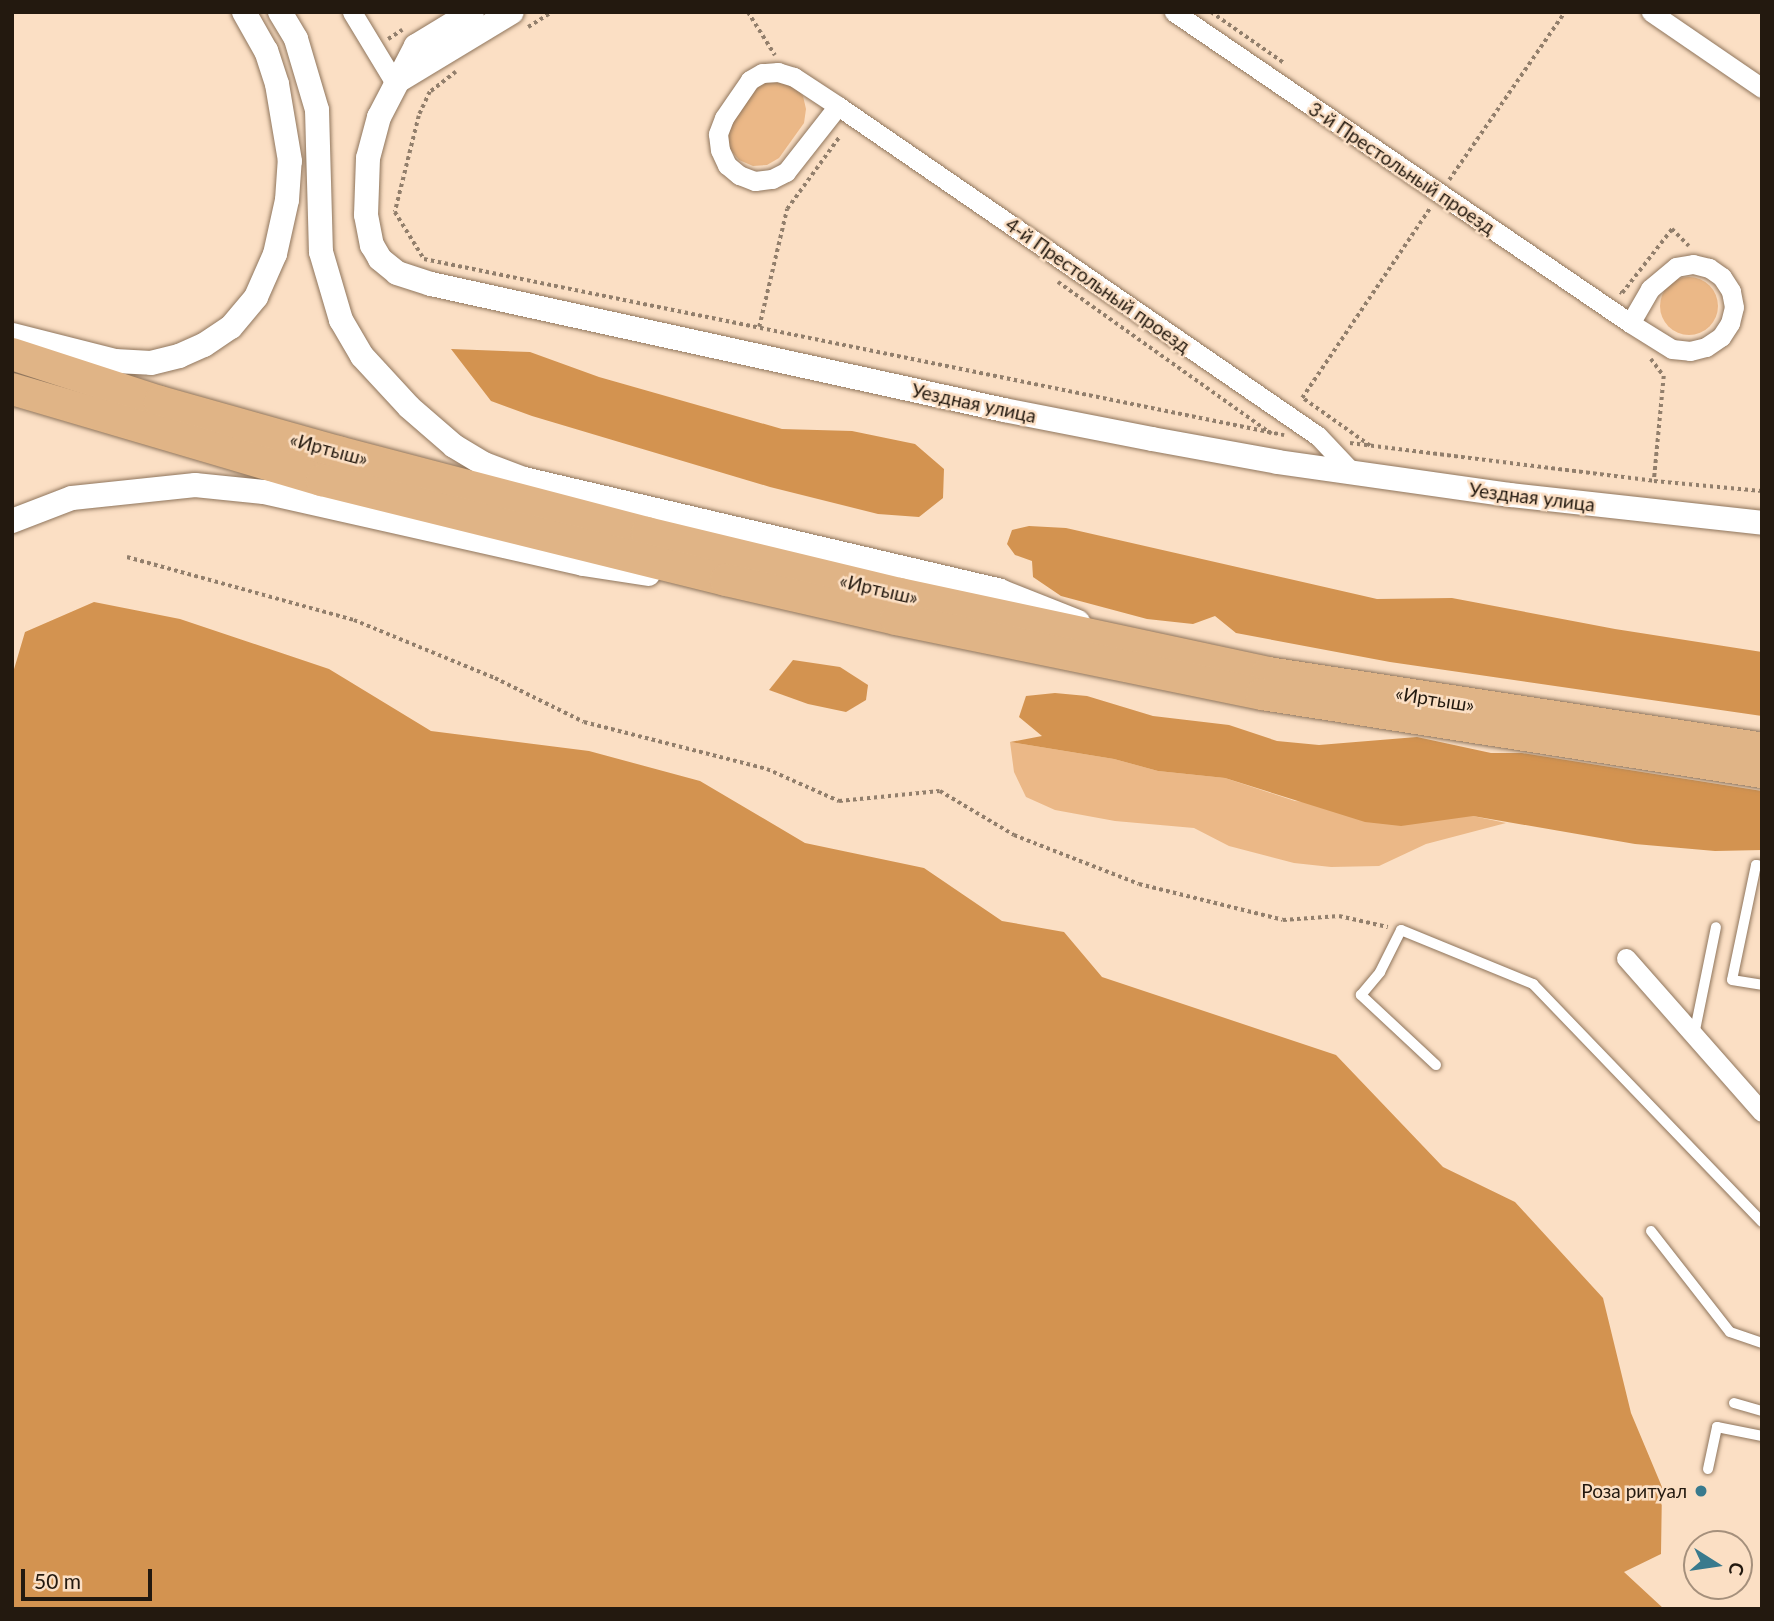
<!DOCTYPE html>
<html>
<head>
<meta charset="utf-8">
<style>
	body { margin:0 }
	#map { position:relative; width:1774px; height:1621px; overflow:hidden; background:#fbdfc4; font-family:Lato,sans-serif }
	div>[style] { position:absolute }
	.green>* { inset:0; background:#ebb887 }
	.round { border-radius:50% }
	.forest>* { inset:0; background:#d39350 }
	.path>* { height:3.5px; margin-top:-1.75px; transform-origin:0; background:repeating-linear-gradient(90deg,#927f6c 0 3.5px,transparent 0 7px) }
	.roads { filter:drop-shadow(0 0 2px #8f755c) drop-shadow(0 0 2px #8f755c) }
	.service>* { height:10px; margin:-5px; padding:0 5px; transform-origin:5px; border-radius:5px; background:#fff }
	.minor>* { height:19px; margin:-9.5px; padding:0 9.5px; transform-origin:9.5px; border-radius:9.5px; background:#fff }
	.tertiary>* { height:24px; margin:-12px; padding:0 12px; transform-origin:12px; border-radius:12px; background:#fff }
	.trunk>* { height:32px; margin:-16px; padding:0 16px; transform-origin:16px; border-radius:16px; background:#e0b486 }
	.dots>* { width:19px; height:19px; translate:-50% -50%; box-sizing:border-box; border:4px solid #fbdfc4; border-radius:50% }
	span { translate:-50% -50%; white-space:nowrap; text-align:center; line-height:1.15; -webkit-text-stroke:5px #fbdfc4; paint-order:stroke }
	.street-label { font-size:19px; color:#23190f }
	.poi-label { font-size:19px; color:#23190f }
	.right { translate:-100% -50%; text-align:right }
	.frame { position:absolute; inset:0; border:14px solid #23190f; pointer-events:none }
	.north { position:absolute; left:1683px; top:1530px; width:70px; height:70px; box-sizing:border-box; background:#fbdfc4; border:2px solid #a5907c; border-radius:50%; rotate:102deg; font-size:19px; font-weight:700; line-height:28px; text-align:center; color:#23190f }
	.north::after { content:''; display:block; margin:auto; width:24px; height:32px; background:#397a8d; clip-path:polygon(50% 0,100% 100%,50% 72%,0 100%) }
	.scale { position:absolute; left:21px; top:1569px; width:131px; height:32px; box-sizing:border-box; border:4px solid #23190f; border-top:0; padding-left:9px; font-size:21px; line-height:24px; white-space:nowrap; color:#23190f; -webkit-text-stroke:5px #fbdfc4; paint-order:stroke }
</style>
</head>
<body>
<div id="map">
	<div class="green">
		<i style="clip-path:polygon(766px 80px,794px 84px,803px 96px,806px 109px,804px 123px,779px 158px,767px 165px,753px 166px,739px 160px,729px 148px,726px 135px,729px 121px,752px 88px)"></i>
		<i class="round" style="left:1660px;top:277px;width:58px;height:58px"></i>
		<i style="clip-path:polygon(1010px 742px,1114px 759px,1158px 771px,1225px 778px,1295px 801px,1473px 816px,1506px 823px,1426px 844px,1379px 866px,1331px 867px,1294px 863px,1229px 846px,1194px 828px,1115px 821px,1055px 810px,1026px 797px,1014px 772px)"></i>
	</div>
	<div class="forest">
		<i style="clip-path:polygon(451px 349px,530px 352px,599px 377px,782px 429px,852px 431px,915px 444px,944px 469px,943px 498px,919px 517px,878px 514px,770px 487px,532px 416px,491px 401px)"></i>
		<i style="clip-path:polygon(1029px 526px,1066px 528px,1377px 599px,1452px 598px,1615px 629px,1762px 652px,1762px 716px,1390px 662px,1236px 633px,1215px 616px,1193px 624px,1147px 619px,1061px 596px,1033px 577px,1032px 561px,1015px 555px,1007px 544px,1012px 530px)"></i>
		<i style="clip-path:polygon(94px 602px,180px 619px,329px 669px,431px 731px,589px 751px,700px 781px,805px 843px,924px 868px,1002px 921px,1064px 932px,1102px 977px,1336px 1055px,1443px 1167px,1515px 1202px,1603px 1298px,1631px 1413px,1662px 1487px,1661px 1554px,1624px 1572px,1664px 1609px,12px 1609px,12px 676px,25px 632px)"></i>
		<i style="clip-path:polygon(793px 660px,840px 667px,868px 685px,866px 700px,846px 712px,808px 704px,769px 690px)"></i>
		<i style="clip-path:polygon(1055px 693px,1087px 696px,1153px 716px,1229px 725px,1277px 741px,1319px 745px,1417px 737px,1491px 753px,1522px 753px,1762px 791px,1762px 850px,1715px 851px,1635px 844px,1473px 816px,1401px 826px,1365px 822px,1225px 778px,1158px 771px,1114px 759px,1010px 742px,1042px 736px,1019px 717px,1026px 696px)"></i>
	</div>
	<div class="path">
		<i style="left:748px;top:12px;width:51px;rotate:57.9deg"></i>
		<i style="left:1211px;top:12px;width:89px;rotate:34.9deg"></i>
		<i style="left:528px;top:27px;width:28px;rotate:-32deg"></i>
		<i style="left:388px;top:39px;width:17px;rotate:-33deg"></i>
		<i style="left:456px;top:72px;width:33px;rotate:142deg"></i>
		<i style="left:430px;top:92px;width:26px;rotate:115deg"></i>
		<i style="left:419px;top:116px;width:99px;rotate:104deg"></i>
		<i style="left:395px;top:212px;width:55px;rotate:58.3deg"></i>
		<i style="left:424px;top:259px;width:878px;rotate:11.57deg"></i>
		<i style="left:1449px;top:180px;width:204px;rotate:-55.4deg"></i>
		<i style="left:1058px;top:282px;width:262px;rotate:35.4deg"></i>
		<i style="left:1620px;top:292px;width:2px;rotate:27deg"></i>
		<i style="left:1622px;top:293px;width:81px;rotate:-52deg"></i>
		<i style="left:1672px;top:229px;width:24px;rotate:45deg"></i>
		<i style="left:759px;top:327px;width:121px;rotate:-76.7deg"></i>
		<i style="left:787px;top:209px;width:90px;rotate:-54deg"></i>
		<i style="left:1651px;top:359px;width:21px;rotate:53deg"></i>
		<i style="left:1664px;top:376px;width:105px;rotate:95.4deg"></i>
		<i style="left:1350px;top:443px;width:306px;rotate:7.1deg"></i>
		<i style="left:1654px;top:481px;width:108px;rotate:5.3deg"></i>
		<i style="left:1370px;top:446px;width:83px;rotate:-144.8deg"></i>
		<i style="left:1302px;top:398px;width:230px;rotate:-56deg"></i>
		<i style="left:127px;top:557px;width:236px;rotate:15.5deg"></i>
		<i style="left:354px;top:620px;width:152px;rotate:22.4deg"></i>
		<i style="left:495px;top:678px;width:99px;rotate:26.3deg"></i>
		<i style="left:584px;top:722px;width:189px;rotate:14.4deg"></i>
		<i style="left:767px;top:769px;width:79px;rotate:24deg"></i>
		<i style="left:839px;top:801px;width:101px;rotate:-5.7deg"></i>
		<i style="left:940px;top:791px;width:86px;rotate:30.7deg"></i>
		<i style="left:1014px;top:835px;width:134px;rotate:21.4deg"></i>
		<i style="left:1139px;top:884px;width:148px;rotate:14deg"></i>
		<i style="left:1283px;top:920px;width:56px;rotate:-4.1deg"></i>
		<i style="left:1339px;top:916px;width:50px;rotate:12.7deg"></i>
	</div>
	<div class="roads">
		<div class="service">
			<i style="left:1762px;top:866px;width:6px;rotate:-171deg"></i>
			<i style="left:1756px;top:865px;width:117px;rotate:101.8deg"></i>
			<i style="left:1732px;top:980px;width:30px;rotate:9deg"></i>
			<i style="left:1694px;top:1035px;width:110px;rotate:-78.5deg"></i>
			<i style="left:1436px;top:1065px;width:103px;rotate:-137deg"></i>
			<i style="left:1361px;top:995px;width:30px;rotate:-50deg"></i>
			<i style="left:1380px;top:972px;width:47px;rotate:-63.4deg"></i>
			<i style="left:1401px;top:930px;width:143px;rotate:22.2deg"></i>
			<i style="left:1533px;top:984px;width:330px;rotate:46.1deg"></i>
			<i style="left:1651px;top:1231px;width:128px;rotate:52deg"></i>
			<i style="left:1730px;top:1332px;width:34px;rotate:19deg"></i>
			<i style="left:1734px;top:1403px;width:29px;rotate:16deg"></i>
			<i style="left:1708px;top:1469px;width:43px;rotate:-77.9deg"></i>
			<i style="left:1717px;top:1427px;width:46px;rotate:11.3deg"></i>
		</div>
		<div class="minor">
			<i style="left:352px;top:12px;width:83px;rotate:58.8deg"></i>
			<i style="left:1174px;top:12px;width:552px;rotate:34.29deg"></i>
			<i style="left:1630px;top:323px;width:49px;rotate:31.8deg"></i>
			<i style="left:1672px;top:349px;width:18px;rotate:6deg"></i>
			<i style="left:1690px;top:351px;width:16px;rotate:-14deg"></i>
			<i style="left:1706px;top:347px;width:18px;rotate:-34deg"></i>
			<i style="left:1721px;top:337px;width:17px;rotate:-57deg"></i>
			<i style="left:1730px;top:323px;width:16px;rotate:-76deg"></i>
			<i style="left:1734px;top:307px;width:16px;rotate:-101deg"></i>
			<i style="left:1731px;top:291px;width:17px;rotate:-123deg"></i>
			<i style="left:1722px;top:277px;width:16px;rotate:-145deg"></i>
			<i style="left:1709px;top:268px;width:16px;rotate:-166deg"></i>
			<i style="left:1693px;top:264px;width:17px;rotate:170deg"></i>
			<i style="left:1676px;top:267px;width:34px;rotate:140deg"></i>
			<i style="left:1650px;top:289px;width:39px;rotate:120deg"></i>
			<i style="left:1651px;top:12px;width:135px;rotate:34.4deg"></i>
			<i style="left:838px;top:106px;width:53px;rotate:-146.6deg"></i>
			<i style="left:794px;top:77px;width:17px;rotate:-163deg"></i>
			<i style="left:778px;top:72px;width:16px;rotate:176deg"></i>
			<i style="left:762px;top:73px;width:14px;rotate:150deg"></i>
			<i style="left:750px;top:80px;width:46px;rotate:124.4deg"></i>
			<i style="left:724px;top:118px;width:17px;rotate:111deg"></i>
			<i style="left:718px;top:134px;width:16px;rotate:83deg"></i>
			<i style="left:720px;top:150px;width:17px;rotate:65deg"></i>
			<i style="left:727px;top:165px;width:16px;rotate:40deg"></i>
			<i style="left:739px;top:175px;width:17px;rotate:21deg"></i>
			<i style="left:755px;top:181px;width:17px;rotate:-7deg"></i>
			<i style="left:772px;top:179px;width:16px;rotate:-27deg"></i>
			<i style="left:786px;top:172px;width:84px;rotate:-51.8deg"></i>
			<i style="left:838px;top:106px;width:582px;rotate:34.51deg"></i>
			<i style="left:1318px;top:436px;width:48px;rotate:46.7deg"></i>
			<i style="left:1626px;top:958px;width:205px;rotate:48.6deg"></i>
		</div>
		<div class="tertiary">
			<i style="left:280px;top:12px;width:31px;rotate:59deg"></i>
			<i style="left:296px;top:39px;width:74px;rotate:73.5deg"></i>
			<i style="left:317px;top:110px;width:142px;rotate:88.4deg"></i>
			<i style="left:321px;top:252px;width:71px;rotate:73.6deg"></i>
			<i style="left:341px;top:320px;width:42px;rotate:59.7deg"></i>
			<i style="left:362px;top:356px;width:69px;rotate:47.3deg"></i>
			<i style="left:409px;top:407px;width:60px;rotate:40.9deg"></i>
			<i style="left:454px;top:446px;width:35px;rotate:31deg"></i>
			<i style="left:484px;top:464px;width:43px;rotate:20.6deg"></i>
			<i style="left:524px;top:479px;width:489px;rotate:13.2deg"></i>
			<i style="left:1000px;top:591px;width:84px;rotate:21.7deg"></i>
			<i style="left:472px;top:12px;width:66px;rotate:148.7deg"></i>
			<i style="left:416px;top:46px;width:80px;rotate:117.5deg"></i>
			<i style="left:379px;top:117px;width:42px;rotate:105deg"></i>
			<i style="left:368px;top:158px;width:57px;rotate:92deg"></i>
			<i style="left:366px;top:215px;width:31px;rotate:79deg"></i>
			<i style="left:372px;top:245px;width:16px;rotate:60deg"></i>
			<i style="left:380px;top:259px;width:22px;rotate:39deg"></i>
			<i style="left:397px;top:273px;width:36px;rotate:18deg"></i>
			<i style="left:431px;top:284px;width:587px;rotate:12.4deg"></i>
			<i style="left:1004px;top:410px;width:151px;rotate:11.1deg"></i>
			<i style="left:1152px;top:439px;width:128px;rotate:10.3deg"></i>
			<i style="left:1278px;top:462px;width:234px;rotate:8.1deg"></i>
			<i style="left:1510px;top:495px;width:254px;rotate:6.3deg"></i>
			<i style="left:396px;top:82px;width:135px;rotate:-31.1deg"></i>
			<i style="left:12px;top:335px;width:106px;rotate:14.2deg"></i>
			<i style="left:115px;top:361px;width:36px;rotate:3deg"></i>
			<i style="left:151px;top:363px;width:29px;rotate:-14deg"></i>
			<i style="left:179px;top:356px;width:27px;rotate:-24deg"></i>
			<i style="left:204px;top:345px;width:32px;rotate:-34deg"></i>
			<i style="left:231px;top:327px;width:39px;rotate:-50deg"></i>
			<i style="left:256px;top:297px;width:47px;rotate:-66.2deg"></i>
			<i style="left:275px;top:254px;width:55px;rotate:-77.5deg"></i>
			<i style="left:287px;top:200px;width:39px;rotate:-86deg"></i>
			<i style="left:290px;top:161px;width:78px;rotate:-99.6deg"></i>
			<i style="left:277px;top:84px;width:35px;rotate:-108deg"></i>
			<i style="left:266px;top:51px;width:45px;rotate:-119.4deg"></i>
			<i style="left:12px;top:521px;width:64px;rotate:-21deg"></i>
			<i style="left:72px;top:498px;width:124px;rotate:-6deg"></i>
			<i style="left:195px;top:485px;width:69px;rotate:5.8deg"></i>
			<i style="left:264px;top:492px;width:327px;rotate:12.7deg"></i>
			<i style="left:583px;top:564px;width:66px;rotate:8.7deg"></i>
		</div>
		<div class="trunk">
			<i style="left:12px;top:354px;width:156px;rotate:18deg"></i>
			<i style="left:160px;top:402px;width:185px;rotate:15.7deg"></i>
			<i style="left:338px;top:452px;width:319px;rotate:14.7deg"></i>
			<i style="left:647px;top:533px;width:260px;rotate:13.6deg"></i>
			<i style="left:900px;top:594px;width:376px;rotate:12.1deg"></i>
			<i style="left:1268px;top:673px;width:500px;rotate:8.7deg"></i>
			<i style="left:12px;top:389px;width:323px;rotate:16.4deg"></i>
			<i style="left:322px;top:480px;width:416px;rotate:13.9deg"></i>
			<i style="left:726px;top:580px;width:174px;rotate:12.9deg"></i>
			<i style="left:896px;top:619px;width:374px;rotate:11.6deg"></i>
			<i style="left:1262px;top:694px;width:506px;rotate:8.87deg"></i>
		</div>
	</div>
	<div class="dots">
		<i style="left:1701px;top:1491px;background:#397a8d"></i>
	</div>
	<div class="street-label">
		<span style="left:1402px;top:168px;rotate:34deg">3-й Престольный проезд</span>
		<span style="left:1098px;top:285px;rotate:35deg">4-й Престольный проезд</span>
		<span style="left:974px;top:403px;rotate:12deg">Уездная улица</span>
		<span style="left:329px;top:449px;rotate:15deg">«Иртыш»</span>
		<span style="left:1532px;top:497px;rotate:7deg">Уездная улица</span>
		<span style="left:879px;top:589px;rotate:13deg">«Иртыш»</span>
		<span style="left:1435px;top:699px;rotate:9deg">«Иртыш»</span>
	</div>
	<div class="poi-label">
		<span class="right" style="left:1687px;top:1491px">Роза ритуал</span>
	</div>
	<div class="frame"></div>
	<div class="north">С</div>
	<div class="scale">50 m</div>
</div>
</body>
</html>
